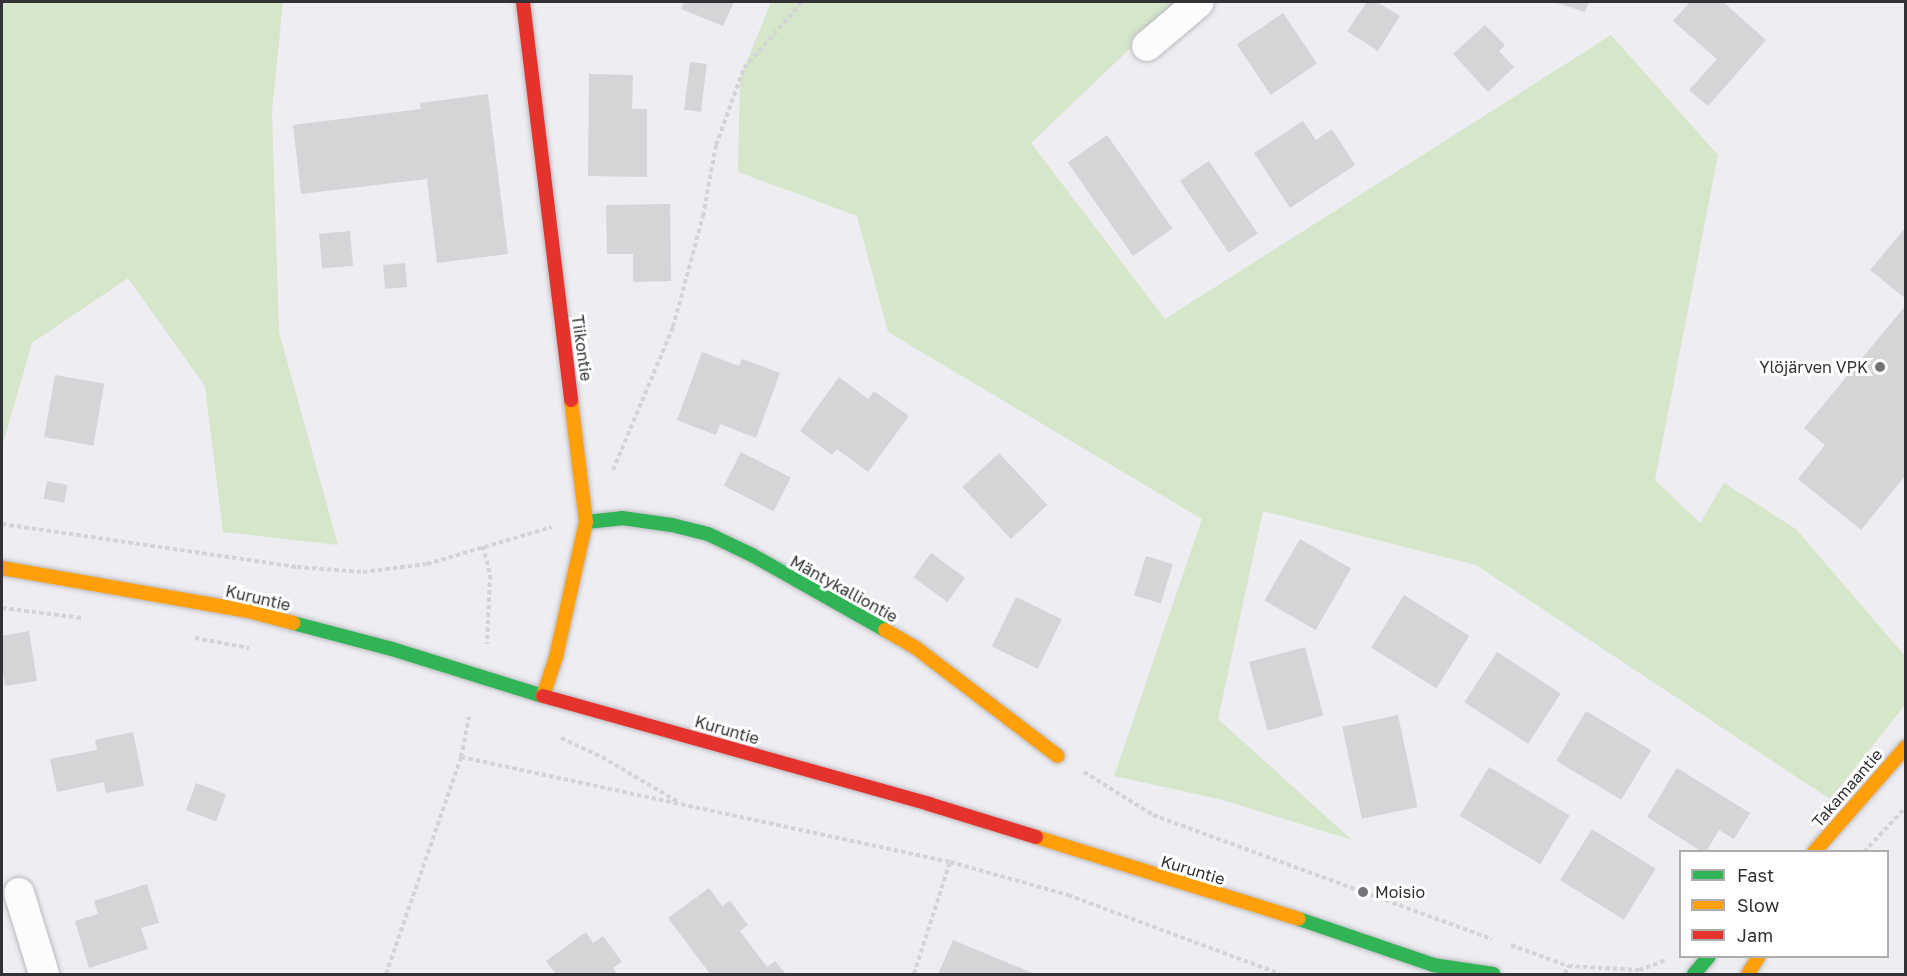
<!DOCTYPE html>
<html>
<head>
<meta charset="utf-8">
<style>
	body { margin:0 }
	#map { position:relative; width:1907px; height:976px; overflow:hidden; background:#ededf2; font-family:"Golos Text",sans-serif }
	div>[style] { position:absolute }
	.green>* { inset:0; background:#d5e6ca }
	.building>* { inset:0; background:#d6d4d6; transform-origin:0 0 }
	.path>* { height:4px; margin-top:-2px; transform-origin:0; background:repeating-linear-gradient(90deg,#d4d4d6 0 4.5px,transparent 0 7.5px) }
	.roads { filter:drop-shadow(0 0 2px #bababe) drop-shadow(0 0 2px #bababe) }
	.street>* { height:30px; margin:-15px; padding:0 15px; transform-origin:15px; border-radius:15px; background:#fcfcfd }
	.fast>* { height:14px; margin:-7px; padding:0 7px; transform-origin:7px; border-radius:7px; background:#30b455 }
	.slow>* { height:14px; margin:-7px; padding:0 7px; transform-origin:7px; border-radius:7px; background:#ff9f0a }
	.jam>* { height:14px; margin:-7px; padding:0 7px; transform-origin:7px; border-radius:7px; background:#e5322d }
	.dots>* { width:16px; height:16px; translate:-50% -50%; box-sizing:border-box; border:3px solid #fff; border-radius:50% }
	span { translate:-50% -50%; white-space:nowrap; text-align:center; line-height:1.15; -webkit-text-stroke:6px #fff; paint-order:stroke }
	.street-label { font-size:16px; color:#323136 }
	.poi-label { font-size:16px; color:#323136 }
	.right { translate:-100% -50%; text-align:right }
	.left { translate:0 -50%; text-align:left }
	.frame { position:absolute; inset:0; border:3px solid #323136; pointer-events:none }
	.legend { position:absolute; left:1679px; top:850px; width:210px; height:108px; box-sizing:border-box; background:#fff; border:2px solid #adadaf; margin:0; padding:8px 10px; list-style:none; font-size:18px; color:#323136 }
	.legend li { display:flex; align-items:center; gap:12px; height:30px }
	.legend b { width:30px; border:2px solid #adadaf }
</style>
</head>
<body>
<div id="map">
	<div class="green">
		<i style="clip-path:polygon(2px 2px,283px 2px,272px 111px,279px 332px,338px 545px,223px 532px,205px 386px,128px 278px,32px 343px,2px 447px)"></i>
		<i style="clip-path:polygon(771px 2px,1179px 2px,1031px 143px,1165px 319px,1611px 35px,1718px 155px,1655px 480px,1700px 523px,1724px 483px,1796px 529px,1905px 656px,1905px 705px,1830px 799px,1476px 565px,1263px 511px,1218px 719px,1352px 840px,1223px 800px,1114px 776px,1202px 519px,888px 332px,857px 216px,738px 172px,740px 78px)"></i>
	</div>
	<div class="building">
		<i style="clip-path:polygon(684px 2px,734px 2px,723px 26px,681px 9px)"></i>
		<i style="clip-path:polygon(1367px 2px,1377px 2px,1400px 16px,1378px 51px,1347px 31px)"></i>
		<i style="clip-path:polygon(1554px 2px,1589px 2px,1585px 12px)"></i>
		<i style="clip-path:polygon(1690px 2px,1723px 2px,1766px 40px,1708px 106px,1689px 90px,1717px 59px,1673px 21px)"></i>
		<i style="left:1283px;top:13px;width:61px;height:56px;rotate:56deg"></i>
		<i style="clip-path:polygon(1485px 25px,1505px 45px,1499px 51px,1514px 67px,1488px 92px,1453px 54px)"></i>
		<i style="left:690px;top:62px;width:17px;height:48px;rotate:7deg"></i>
		<i style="clip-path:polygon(589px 74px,633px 75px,632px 109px,647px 109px,647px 177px,588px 176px)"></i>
		<i style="clip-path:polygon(488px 94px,508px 254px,437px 263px,427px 179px,301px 194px,293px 125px,421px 109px,420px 103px)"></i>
		<i style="clip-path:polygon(1303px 121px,1316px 140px,1332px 129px,1355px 165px,1290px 208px,1254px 153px)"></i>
		<i style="left:1107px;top:135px;width:114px;height:48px;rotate:55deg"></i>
		<i style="left:1209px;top:161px;width:87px;height:35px;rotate:56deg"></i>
		<i style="clip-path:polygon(670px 204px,671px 281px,633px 282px,633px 254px,607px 254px,606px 205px)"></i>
		<i style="clip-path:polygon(1906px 227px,1906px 299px,1870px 270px)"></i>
		<i style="left:350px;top:231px;width:35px;height:31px;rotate:85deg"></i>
		<i style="left:405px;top:263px;width:24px;height:22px;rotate:85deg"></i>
		<i style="clip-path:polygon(1906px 305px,1906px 475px,1861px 530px,1798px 479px,1825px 445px,1804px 428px)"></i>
		<i style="clip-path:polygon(702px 352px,739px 366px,742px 359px,780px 373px,756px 438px,720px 424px,716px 435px,677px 420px)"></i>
		<i style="left:55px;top:375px;width:50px;height:63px;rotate:10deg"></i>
		<i style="clip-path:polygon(839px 377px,868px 399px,874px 391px,909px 416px,868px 472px,837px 449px,832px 455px,800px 431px)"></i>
		<i style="left:741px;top:452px;width:56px;height:38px;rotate:27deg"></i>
		<i style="left:999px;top:453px;width:71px;height:50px;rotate:47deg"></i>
		<i style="left:47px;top:481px;width:21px;height:18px;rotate:11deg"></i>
		<i style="left:1300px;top:539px;width:59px;height:71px;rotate:30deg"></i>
		<i style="left:931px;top:553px;width:42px;height:30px;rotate:36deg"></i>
		<i style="left:1146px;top:556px;width:28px;height:41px;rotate:17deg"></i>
		<i style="left:1404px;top:595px;width:77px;height:62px;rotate:32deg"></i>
		<i style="left:1016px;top:597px;width:51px;height:55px;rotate:26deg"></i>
		<i style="clip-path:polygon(29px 631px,37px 681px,5px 686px,2px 665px,2px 636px)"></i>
		<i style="left:1305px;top:647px;width:71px;height:58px;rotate:75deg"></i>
		<i style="left:1497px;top:652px;width:76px;height:60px;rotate:33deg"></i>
		<i style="left:1586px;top:711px;width:76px;height:58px;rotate:31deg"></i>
		<i style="left:1398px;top:715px;width:94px;height:57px;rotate:78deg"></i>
		<i style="clip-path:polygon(133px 732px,144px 786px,106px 793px,104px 782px,57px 792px,50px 759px,97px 750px,95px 740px)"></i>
		<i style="left:1489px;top:767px;width:94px;height:57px;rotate:31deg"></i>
		<i style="clip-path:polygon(1677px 768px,1750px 813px,1734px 839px,1719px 830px,1706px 852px,1702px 852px,1647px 817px)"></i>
		<i style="left:196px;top:783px;width:32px;height:29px;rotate:20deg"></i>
		<i style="left:1592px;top:829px;width:75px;height:60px;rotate:32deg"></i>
		<i style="clip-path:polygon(147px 884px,159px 923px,141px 928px,148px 949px,89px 968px,75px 921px,98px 914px,94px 901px)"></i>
		<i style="clip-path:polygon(709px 888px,722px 906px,730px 901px,748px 925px,740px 931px,767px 967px,775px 961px,786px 974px,710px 974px,668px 918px)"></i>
		<i style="clip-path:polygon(586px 932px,593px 943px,603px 936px,622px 962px,613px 968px,617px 974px,556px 974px,546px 961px)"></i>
		<i style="clip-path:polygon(953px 940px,1035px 974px,938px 974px)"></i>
	</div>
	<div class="path">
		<i style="left:613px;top:470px;width:155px;rotate:-67.2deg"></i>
		<i style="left:673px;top:327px;width:115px;rotate:-74.9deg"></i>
		<i style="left:703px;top:216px;width:72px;rotate:-79.6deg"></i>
		<i style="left:716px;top:145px;width:82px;rotate:-70deg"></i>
		<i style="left:744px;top:68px;width:88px;rotate:-48.7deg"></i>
		<i style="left:2px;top:524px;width:298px;rotate:8.3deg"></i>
		<i style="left:297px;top:567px;width:66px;rotate:4.3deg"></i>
		<i style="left:363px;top:572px;width:64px;rotate:-7.1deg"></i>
		<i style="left:427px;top:564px;width:130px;rotate:-16.5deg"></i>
		<i style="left:483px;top:546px;width:30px;rotate:76deg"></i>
		<i style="left:490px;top:575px;width:69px;rotate:92.5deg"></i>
		<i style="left:2px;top:608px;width:80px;rotate:7.2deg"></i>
		<i style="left:195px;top:638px;width:55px;rotate:10.5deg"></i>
		<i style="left:561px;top:738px;width:45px;rotate:24.9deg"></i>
		<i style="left:602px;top:757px;width:88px;rotate:30.6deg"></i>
		<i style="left:461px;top:757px;width:500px;rotate:12.12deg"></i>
		<i style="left:950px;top:862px;width:123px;rotate:15.6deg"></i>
		<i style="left:1068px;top:895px;width:226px;rotate:20.4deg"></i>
		<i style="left:1084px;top:772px;width:81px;rotate:31.9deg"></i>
		<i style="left:1153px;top:815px;width:361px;rotate:20.1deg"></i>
		<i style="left:1864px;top:852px;width:62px;rotate:-47deg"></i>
		<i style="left:1511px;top:945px;width:61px;rotate:20.2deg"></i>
		<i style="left:1568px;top:966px;width:71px;rotate:3.2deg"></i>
		<i style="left:1639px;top:970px;width:29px;rotate:-20deg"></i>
		<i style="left:386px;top:974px;width:230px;rotate:-70.9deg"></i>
		<i style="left:461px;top:757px;width:41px;rotate:-78.7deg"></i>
		<i style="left:914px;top:974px;width:118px;rotate:-72.2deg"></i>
		<i style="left:1565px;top:974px;width:9px;rotate:-69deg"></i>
	</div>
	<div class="roads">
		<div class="street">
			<i style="left:1147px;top:46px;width:68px;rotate:-40.2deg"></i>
			<i style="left:19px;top:893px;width:85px;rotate:72.8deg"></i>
		</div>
		<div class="fast">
			<i style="left:586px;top:522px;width:36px;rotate:-6deg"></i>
			<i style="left:622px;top:518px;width:50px;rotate:8deg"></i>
			<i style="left:672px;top:525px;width:37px;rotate:14deg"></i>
			<i style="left:708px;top:534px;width:49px;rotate:25.5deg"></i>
			<i style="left:752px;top:555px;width:153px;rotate:29.4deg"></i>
			<i style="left:293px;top:623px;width:102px;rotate:14.7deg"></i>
			<i style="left:392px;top:649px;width:158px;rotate:17.3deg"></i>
			<i style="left:1299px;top:919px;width:142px;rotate:18.9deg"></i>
			<i style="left:1433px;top:965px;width:61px;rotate:8.5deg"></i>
			<i style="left:1694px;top:974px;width:23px;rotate:-50deg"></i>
		</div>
		<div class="slow">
			<i style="left:2px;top:568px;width:250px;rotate:9.9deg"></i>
			<i style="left:248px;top:611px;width:47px;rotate:14.9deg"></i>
			<i style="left:885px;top:630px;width:36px;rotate:30deg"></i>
			<i style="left:916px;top:648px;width:178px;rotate:37.3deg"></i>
			<i style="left:543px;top:696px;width:41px;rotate:-71.6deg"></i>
			<i style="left:556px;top:657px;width:138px;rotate:-77.5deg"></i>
			<i style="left:586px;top:522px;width:123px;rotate:-97deg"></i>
			<i style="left:1036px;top:837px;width:275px;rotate:17.3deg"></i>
			<i style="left:1814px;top:852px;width:140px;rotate:-48.8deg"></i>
			<i style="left:1748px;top:974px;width:21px;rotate:-59deg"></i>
		</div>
		<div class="jam">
			<i style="left:523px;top:2px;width:401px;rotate:83.1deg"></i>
			<i style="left:543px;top:696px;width:401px;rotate:15.6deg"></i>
			<i style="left:929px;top:804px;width:112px;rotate:17.1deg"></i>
		</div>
	</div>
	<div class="dots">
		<i style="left:1880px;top:367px;background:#737378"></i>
		<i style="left:1363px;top:892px;background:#737378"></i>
	</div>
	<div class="street-label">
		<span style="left:582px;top:348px;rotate:82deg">Tiikontie</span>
		<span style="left:844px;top:589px;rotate:29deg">Mäntykalliontie</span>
		<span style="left:258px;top:598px;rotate:13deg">Kuruntie</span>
		<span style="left:727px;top:730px;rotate:16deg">Kuruntie</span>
		<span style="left:1847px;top:788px;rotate:-49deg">Takamaantie</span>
		<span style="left:1193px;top:870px;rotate:17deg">Kuruntie</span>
	</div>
	<div class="poi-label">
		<span class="right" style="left:1868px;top:367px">Ylöjärven VPK</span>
		<span class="left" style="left:1375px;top:892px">Moisio</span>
	</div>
	<div class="frame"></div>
	<ul class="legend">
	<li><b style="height:8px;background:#30b455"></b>Fast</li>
	<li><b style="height:8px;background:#ff9f0a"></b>Slow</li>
	<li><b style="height:8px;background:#e5322d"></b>Jam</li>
	</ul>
</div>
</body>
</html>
